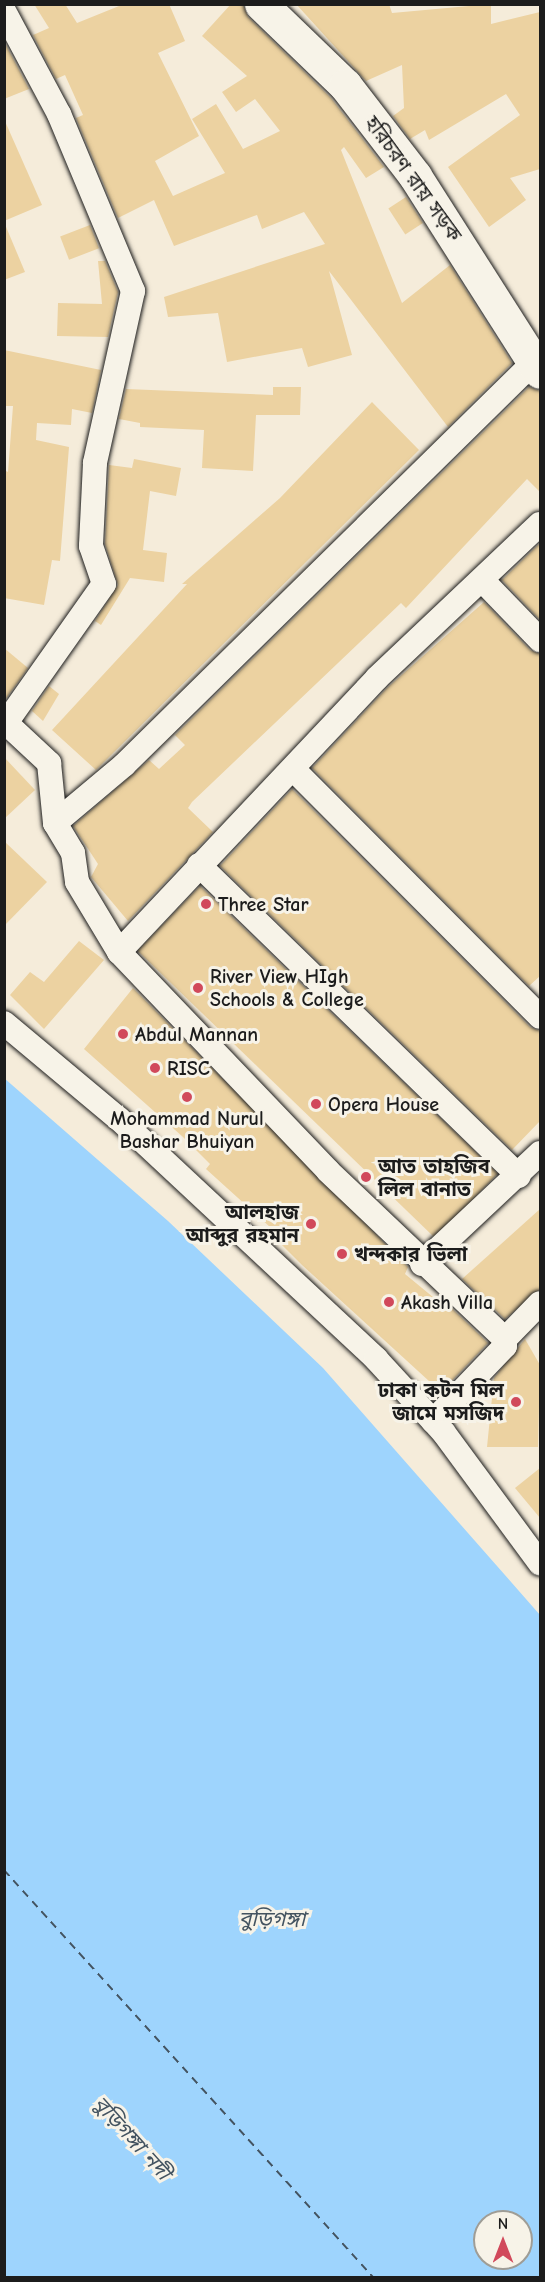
<!DOCTYPE html>
<html>
<head>
<meta charset="utf-8">
<style>
	body { margin:0 }
	#map { position:relative; width:545px; height:2282px; overflow:hidden; background:#f5ecda; font-family:"Comic Neue","Noto Sans Bengali",sans-serif }
	div>[style] { position:absolute }
	.water>* { inset:0; background:#9ed4fd }
	.ferry>* { height:1.5px; margin-top:-0.75px; transform-origin:0; background:repeating-linear-gradient(90deg,#435360 0 8px,transparent 0 14px) }
	.building>* { inset:0; background:#ecd2a1; transform-origin:0 0 }
	.roads { filter:drop-shadow(0 0 2px #1c1c1c) drop-shadow(0 0 2px #1c1c1c) }
	.minor>* { height:24px; margin:-12px; padding:0 12px; transform-origin:12px; border-radius:12px; background:#f7f3e8 }
	.secondary>* { height:33px; margin:-16.5px; padding:0 16.5px; transform-origin:16.5px; border-radius:16.5px; background:#f7f3e8 }
	.dots>* { width:16px; height:16px; translate:-50% -50%; box-sizing:border-box; border:3px solid #f7f3e8; border-radius:50% }
	span { translate:-50% -50%; white-space:nowrap; text-align:center; line-height:1.15; -webkit-text-stroke:6px #f7f3e8; paint-order:stroke }
	.street-label { font-size:20px; color:#1c1c1c }
	.poi-label { font-size:20px; color:#1c1c1c; font-weight:700 }
	.left { translate:0 -50%; text-align:left }
	.right { translate:-100% -50%; text-align:right }
	.water-label { font-size:21px; color:#435360; font-style:italic }
	.frame { position:absolute; inset:0; border:6px solid #1c1c1c; pointer-events:none }
	.north { position:absolute; left:473px; top:2210px; width:60px; height:60px; box-sizing:border-box; background:#f7f3e8; border:2px solid #9f9d96; border-radius:50%; rotate:0deg; font-size:16px; font-weight:700; line-height:24px; text-align:center; color:#1c1c1c }
	.north::after { content:''; display:block; margin:auto; width:21px; height:27px; background:#d1495b; clip-path:polygon(50% 0,100% 100%,50% 72%,0 100%) }
</style>
</head>
<body>
<div id="map">
	<div class="water">
		<i style="clip-path:polygon(evenodd,4px 1078px,168px 1221px,323px 1368px,540px 1615px,540px 2277px,5px 2277px,4px 1078px,485px 2222px,521px 2222px,521px 2258px,485px 2258px,485px 2222px)"></i>
	</div>
	<div class="ferry">
		<i style="left:4px;top:1870px;width:551px;rotate:47.8deg"></i>
	</div>
	<div class="building">
		<i style="clip-path:polygon(34px 4px,65px 4px,77px 23px,124px 4px,169px 4px,185px 41px,158px 53px,199px 136px,155px 161px,173px 196px,225px 173px,192px 119px,216px 104px,243px 149px,280px 131px,255px 99px,236px 112px,222px 92px,247px 76px,202px 36px,231px 4px,243px 4px,248px 17px,331px 98px,384px 167px,366px 178px,344px 147px,341px 150px,402px 303px,450px 265px,512px 363px,448px 427px,329px 271px,352px 355px,308px 367px,302px 348px,227px 362px,218px 313px,168px 317px,164px 297px,325px 244px,304px 212px,262px 229px,257px 215px,174px 246px,154px 200px,118px 218px,76px 118px,83px 115px,65px 75px,56px 79px,33px 35px,49px 28px)"></i>
		<i style="clip-path:polygon(296px 4px,389px 4px,392px 13px,491px 4px,491px 24px,540px 12px,540px 169px,510px 178px,526px 200px,489px 227px,448px 167px,520px 115px,506px 94px,429px 140px,425px 130px,410px 139px,393px 116px,404px 108px,402px 65px,366px 81px)"></i>
		<i style="clip-path:polygon(6px 45px,29px 89px,4px 99px,4px 46px)"></i>
		<i style="clip-path:polygon(4px 119px,42px 205px,4px 221px)"></i>
		<i style="left:406px;top:197px;width:31px;height:21px;rotate:57deg"></i>
		<i style="clip-path:polygon(4px 222px,25px 272px,4px 280px)"></i>
		<i style="left:90px;top:225px;width:25px;height:32px;rotate:69deg"></i>
		<i style="clip-path:polygon(98px 261px,105px 261px,118px 292px,108px 337px,57px 336px,58px 303px,102px 304px)"></i>
		<i style="clip-path:polygon(4px 350px,101px 370px,92px 413px,72px 409px,71px 425px,37px 423px,36px 440px,69px 447px,60px 561px,52px 560px,44px 605px,4px 598px,4px 470px,8px 472px,13px 406px,4px 406px)"></i>
		<i style="clip-path:polygon(273px 387px,301px 387px,300px 415px,256px 415px,253px 471px,202px 468px,204px 430px,140px 427px,140px 423px,119px 419px,126px 389px,273px 395px)"></i>
		<i style="clip-path:polygon(529px 387px,540px 391px,540px 492px,527px 479px,406px 608px,401px 603px,192px 802px,188px 808px,213px 832px,128px 921px,91px 877px,98px 864px,73px 826px,149px 760px,159px 769px,185px 745px,175px 735px)"></i>
		<i style="clip-path:polygon(372px 402px,419px 450px,96px 770px,52px 730px,187px 584px,182px 584px,280px 498px)"></i>
		<i style="clip-path:polygon(134px 459px,181px 468px,176px 496px,150px 491px,143px 550px,167px 553px,164px 582px,130px 578px,101px 625px,95px 621px,118px 585px,105px 544px,109px 465px,132px 468px)"></i>
		<i style="clip-path:polygon(540px 543px,540px 620px,502px 580px)"></i>
		<i style="clip-path:polygon(484px 602px,530px 650px,540px 654px,540px 976px,529px 986px,312px 768px,387px 688px)"></i>
		<i style="clip-path:polygon(4px 648px,28px 668px,5px 700px,4px 699px)"></i>
		<i style="clip-path:polygon(49px 686px,59px 694px,43px 721px,32px 711px)"></i>
		<i style="clip-path:polygon(4px 757px,35px 790px,4px 819px)"></i>
		<i style="clip-path:polygon(292px 789px,530px 1027px,540px 1031px,540px 1121px,512px 1150px,220px 866px)"></i>
		<i style="clip-path:polygon(4px 841px,47px 882px,4px 926px)"></i>
		<i style="left:200px;top:886px;width:414px;height:90px;rotate:44deg"></i>
		<i style="clip-path:polygon(79px 941px,104px 960px,44px 1029px,10px 995px,30px 972px,44px 982px)"></i>
		<i style="clip-path:polygon(133px 988px,408px 1267px,405px 1274px,439px 1302px,442px 1299px,488px 1343px,441px 1392px,302px 1265px,278px 1241px,281px 1237px,206px 1169px,210px 1164px,183px 1137px,84px 1049px)"></i>
		<i style="clip-path:polygon(540px 1209px,540px 1289px,505px 1319px,462px 1279px)"></i>
		<i style="clip-path:polygon(525px 1339px,540px 1365px,538px 1447px,487px 1447px,494px 1378px)"></i>
		<i style="clip-path:polygon(540px 1468px,540px 1518px,515px 1488px)"></i>
	</div>
	<div class="roads">
		<div class="minor">
			<i style="left:4px;top:11px;width:117px;rotate:61.9deg"></i>
			<i style="left:59px;top:114px;width:192px;rotate:67.3deg"></i>
			<i style="left:133px;top:291px;width:176px;rotate:102.5deg"></i>
			<i style="left:95px;top:463px;width:83px;rotate:92.8deg"></i>
			<i style="left:91px;top:546px;width:40px;rotate:71.1deg"></i>
			<i style="left:104px;top:584px;width:170px;rotate:125.2deg"></i>
			<i style="left:484px;top:582px;width:81px;rotate:46deg"></i>
			<i style="left:4px;top:721px;width:62px;rotate:43deg"></i>
			<i style="left:49px;top:763px;width:60px;rotate:84.3deg"></i>
			<i style="left:55px;top:823px;width:35px;rotate:59deg"></i>
			<i style="left:73px;top:853px;width:29px;rotate:82deg"></i>
			<i style="left:77px;top:882px;width:82px;rotate:59deg"></i>
			<i style="left:119px;top:952px;width:303px;rotate:46.3deg"></i>
			<i style="left:328px;top:1171px;width:244px;rotate:43.5deg"></i>
			<i style="left:505px;top:1339px;width:7px;rotate:90deg"></i>
			<i style="left:505px;top:1346px;width:104px;rotate:133.8deg"></i>
			<i style="left:295px;top:771px;width:347px;rotate:45.1deg"></i>
			<i style="left:55px;top:823px;width:90px;rotate:-40deg"></i>
			<i style="left:124px;top:765px;width:573px;rotate:-44.51deg"></i>
			<i style="left:199px;top:865px;width:446px;rotate:44.2deg"></i>
			<i style="left:119px;top:952px;width:376px;rotate:-46.7deg"></i>
			<i style="left:377px;top:678px;width:224px;rotate:-43.4deg"></i>
			<i style="left:4px;top:1023px;width:150px;rotate:39.9deg"></i>
			<i style="left:119px;top:1119px;width:352px;rotate:43deg"></i>
			<i style="left:376px;top:1359px;width:100px;rotate:47.4deg"></i>
			<i style="left:444px;top:1433px;width:162px;rotate:53.6deg"></i>
			<i style="left:422px;top:1264px;width:162px;rotate:-43.2deg"></i>
			<i style="left:505px;top:1339px;width:50px;rotate:-45.8deg"></i>
		</div>
		<div class="secondary">
			<i style="left:261px;top:4px;width:117px;rotate:44deg"></i>
			<i style="left:345px;top:85px;width:115px;rotate:52.4deg"></i>
			<i style="left:415px;top:176px;width:232px;rotate:57.5deg"></i>
		</div>
	</div>
	<div class="dots">
		<i style="left:206px;top:904px;background:#d1495b"></i>
		<i style="left:198px;top:988px;background:#d1495b"></i>
		<i style="left:123px;top:1034px;background:#d1495b"></i>
		<i style="left:155px;top:1068px;background:#d1495b"></i>
		<i style="left:187px;top:1097px;background:#d1495b"></i>
		<i style="left:316px;top:1104px;background:#d1495b"></i>
		<i style="left:366px;top:1177px;background:#d1495b"></i>
		<i style="left:311px;top:1224px;background:#d1495b"></i>
		<i style="left:342px;top:1254px;background:#d1495b"></i>
		<i style="left:389px;top:1302px;background:#d1495b"></i>
		<i style="left:516px;top:1402px;background:#d1495b"></i>
	</div>
	<div class="street-label">
		<span style="left:413px;top:179px;rotate:54deg">হরিচরণ রায় সড়ক</span>
	</div>
	<div class="poi-label">
		<span class="left" style="left:218px;top:904px">Three Star</span>
		<span class="left" style="left:210px;top:988px">River View HIgh<br>Schools &amp; College</span>
		<span class="left" style="left:135px;top:1034px">Abdul Mannan</span>
		<span class="left" style="left:167px;top:1068px">RISC</span>
		<span class="left" style="left:328px;top:1104px">Opera House</span>
		<span style="left:187px;top:1130px">Mohammad Nurul<br>Bashar Bhuiyan</span>
		<span class="left" style="left:378px;top:1178px">আত তাহজিব<br>লিল বানাত</span>
		<span class="right" style="left:299px;top:1224px">আলহাজ<br>আব্দুর রহমান</span>
		<span class="left" style="left:354px;top:1254px">খন্দকার ভিলা</span>
		<span class="left" style="left:401px;top:1302px">Akash Villa</span>
		<span class="right" style="left:504px;top:1402px">ঢাকা কটন মিল<br>জামে মসজিদ</span>
	</div>
	<div class="water-label">
		<span style="left:272px;top:1919px">বুড়িগঙ্গা</span>
		<span style="left:132px;top:2138px;rotate:48deg">বুড়িগঙ্গা নদী</span>
	</div>
	<div class="frame"></div>
	<div class="north">N</div>
</div>
</body>
</html>
